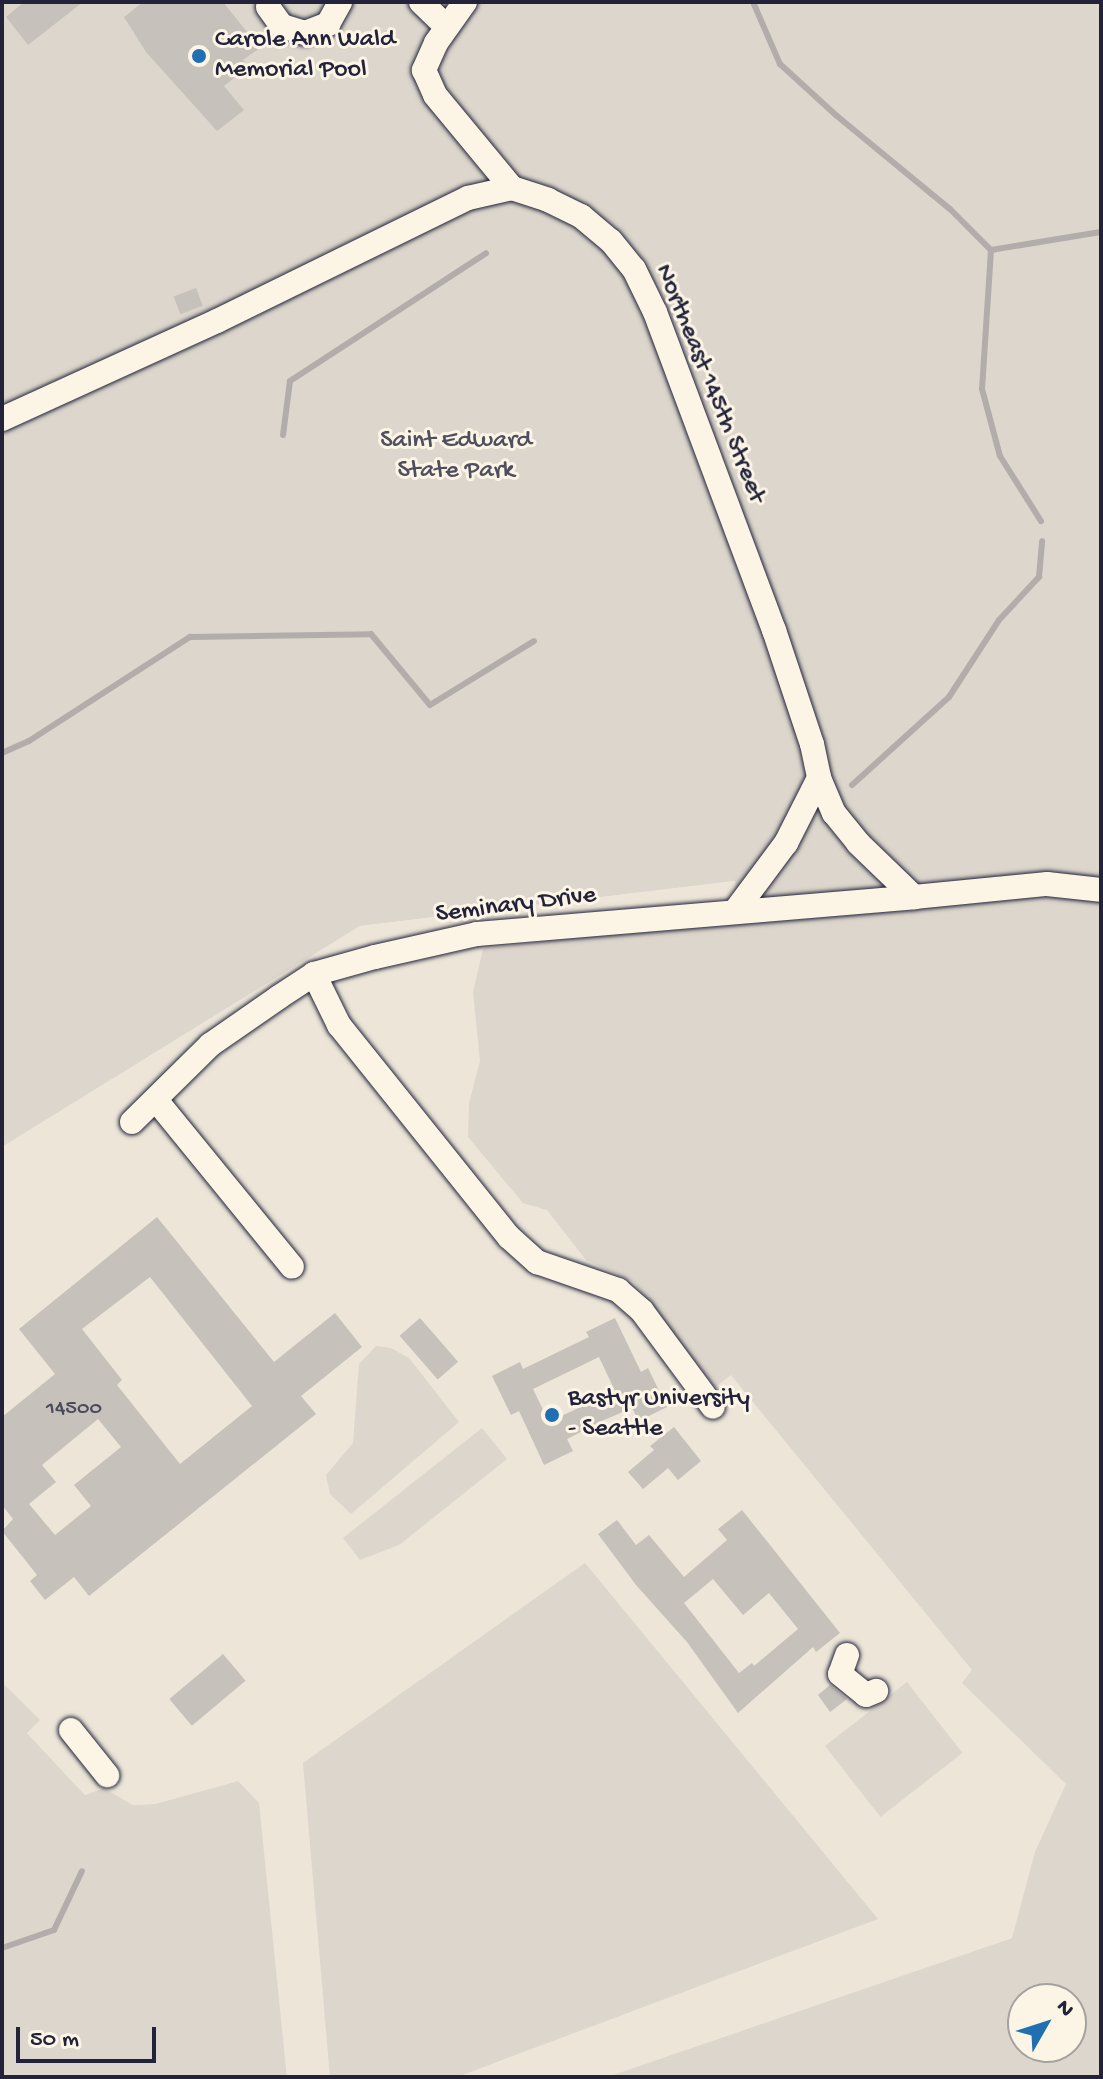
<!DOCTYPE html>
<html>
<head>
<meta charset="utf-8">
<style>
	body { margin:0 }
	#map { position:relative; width:1103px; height:2079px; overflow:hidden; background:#fcf5e5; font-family:"Gochi Hand",sans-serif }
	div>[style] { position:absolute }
	.built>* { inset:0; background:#ece5d8 }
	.green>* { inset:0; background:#dcd6cc; transform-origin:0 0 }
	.stream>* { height:6px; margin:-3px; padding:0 3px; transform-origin:3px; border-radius:3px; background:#b2adab }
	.building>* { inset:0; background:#c6c1bb; transform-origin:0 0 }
	.roads { filter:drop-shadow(0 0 2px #22223b) drop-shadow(0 0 2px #22223b) }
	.minor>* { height:24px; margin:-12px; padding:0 12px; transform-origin:12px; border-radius:12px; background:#fcf5e5 }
	.dots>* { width:22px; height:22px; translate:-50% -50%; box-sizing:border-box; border:4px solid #fcf5e5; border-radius:50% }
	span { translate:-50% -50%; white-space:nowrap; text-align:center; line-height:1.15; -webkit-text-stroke:6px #fcf5e5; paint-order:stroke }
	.number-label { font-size:22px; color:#4b4a5b }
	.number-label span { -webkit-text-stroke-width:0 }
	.poi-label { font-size:26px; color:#22223b }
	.left { translate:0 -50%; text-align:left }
	.street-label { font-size:26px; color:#22223b }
	.park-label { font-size:26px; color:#504f5f }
	.frame { position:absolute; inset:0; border:4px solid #22223b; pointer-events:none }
	.north { position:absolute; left:1007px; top:1983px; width:80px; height:80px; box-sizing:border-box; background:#fcf5e5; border:2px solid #a5a1a1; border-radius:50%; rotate:51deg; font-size:22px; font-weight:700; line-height:32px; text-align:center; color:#22223b }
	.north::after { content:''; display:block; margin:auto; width:28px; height:36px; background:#1f6fb2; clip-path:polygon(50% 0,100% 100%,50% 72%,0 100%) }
	.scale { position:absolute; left:16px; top:2027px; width:140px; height:36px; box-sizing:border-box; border:4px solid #22223b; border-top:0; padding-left:10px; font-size:24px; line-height:28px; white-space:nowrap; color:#22223b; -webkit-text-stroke:6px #fcf5e5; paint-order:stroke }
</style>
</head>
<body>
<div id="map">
	<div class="built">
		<i style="clip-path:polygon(736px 881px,1056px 959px,1101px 1903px,1012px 1938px,607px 2077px,287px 2077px,258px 1802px,238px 1781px,155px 1804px,133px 1805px,104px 1788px,85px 1795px,27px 1733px,39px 1720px,2px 1682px,2px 1147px,360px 926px)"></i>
	</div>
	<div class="green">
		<i style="clip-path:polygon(evenodd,2px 2px,1101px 2px,1101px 2077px,607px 2077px,1012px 1938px,1035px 1852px,1066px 1784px,962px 1683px,972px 1670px,731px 1375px,715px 1387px,634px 1282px,586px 1260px,547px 1210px,523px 1203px,468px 1137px,469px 1103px,480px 1061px,473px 992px,483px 949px,739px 919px,735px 881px,360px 926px,2px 1147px,2px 2px,1023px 1999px,1071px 1999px,1071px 2047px,1023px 2047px,1023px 1999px)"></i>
		<i style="clip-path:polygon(376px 1346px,391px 1348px,409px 1358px,459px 1422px,351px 1514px,330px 1494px,326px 1475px,353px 1443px,359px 1364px)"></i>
		<i style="clip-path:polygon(482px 1428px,507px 1459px,399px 1545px,360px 1560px,343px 1538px)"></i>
		<i style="clip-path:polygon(585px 1563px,878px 1919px,457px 2077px,330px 2077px,303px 1763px)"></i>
		<i style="clip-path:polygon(2px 1682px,40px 1720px,27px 1733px,85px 1795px,104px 1788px,133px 1805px,155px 1804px,238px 1781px,259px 1803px,287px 2077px,2px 2077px)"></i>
		<i style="left:907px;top:1682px;width:90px;height:104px;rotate:52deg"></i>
	</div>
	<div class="stream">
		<i style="left:753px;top:2px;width:68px;rotate:66.5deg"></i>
		<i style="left:780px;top:64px;width:77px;rotate:42.4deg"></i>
		<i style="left:837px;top:116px;width:146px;rotate:39.5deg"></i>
		<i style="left:950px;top:209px;width:58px;rotate:45deg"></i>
		<i style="left:991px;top:250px;width:139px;rotate:93.7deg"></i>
		<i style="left:982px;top:389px;width:69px;rotate:75deg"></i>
		<i style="left:1000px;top:456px;width:77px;rotate:57.8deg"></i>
		<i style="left:991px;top:250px;width:111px;rotate:-9.3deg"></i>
		<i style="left:283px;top:435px;width:54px;rotate:-82.6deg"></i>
		<i style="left:290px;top:381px;width:234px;rotate:-33.1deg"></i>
		<i style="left:2px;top:753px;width:30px;rotate:-24deg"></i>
		<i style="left:29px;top:741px;width:192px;rotate:-32.9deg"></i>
		<i style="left:190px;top:637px;width:181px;rotate:-0.9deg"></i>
		<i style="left:371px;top:634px;width:92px;rotate:50.3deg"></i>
		<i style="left:430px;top:705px;width:122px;rotate:-31.6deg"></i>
		<i style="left:852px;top:785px;width:131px;rotate:-42.2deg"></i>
		<i style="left:949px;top:697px;width:92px;rotate:-57deg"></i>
		<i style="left:999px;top:620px;width:59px;rotate:-47.1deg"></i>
		<i style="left:1039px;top:577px;width:36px;rotate:-85deg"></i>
		<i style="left:2px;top:1948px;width:55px;rotate:-19.1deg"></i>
		<i style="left:54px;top:1930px;width:65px;rotate:-64.6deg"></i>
	</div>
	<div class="building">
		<i style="clip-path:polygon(24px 2px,83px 2px,28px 45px,6px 17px)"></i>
		<i style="clip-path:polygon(143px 2px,223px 2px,260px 48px,243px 60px,248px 67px,224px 86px,244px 110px,217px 131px,146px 52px,124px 17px)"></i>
		<i style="left:196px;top:288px;width:19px;height:24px;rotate:69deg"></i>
		<i style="clip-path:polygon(evenodd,157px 1217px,274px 1362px,335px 1313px,362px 1347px,301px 1396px,316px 1414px,89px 1596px,74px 1577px,45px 1600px,30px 1581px,37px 1575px,2px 1531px,13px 1519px,2px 1505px,2px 1417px,55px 1374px,19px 1329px,157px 1217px,150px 1277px,252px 1406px,180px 1464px,117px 1385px,122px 1380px,82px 1329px,150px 1277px,157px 1217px,98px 1419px,121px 1447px,74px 1485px,91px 1506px,55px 1535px,29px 1504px,56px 1482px,42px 1465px,98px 1419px)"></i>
		<i style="left:420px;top:1318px;width:58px;height:27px;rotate:49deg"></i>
		<i style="clip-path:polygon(evenodd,615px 1318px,641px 1372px,648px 1368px,667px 1407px,639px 1421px,632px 1408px,604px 1420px,567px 1439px,573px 1451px,544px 1465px,519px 1411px,511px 1415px,492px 1376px,520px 1362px,523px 1369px,589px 1337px,586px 1332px,615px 1318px,599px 1357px,615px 1391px,557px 1418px,554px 1412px,546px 1416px,533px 1389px,599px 1357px)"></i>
		<i style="clip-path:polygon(674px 1427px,701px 1461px,678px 1480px,668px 1468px,643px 1489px,628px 1472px,654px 1450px,650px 1446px)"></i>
		<i style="clip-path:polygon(evenodd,742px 1510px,840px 1633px,816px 1652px,813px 1647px,738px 1713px,687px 1642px,636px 1585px,598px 1534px,617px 1520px,636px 1545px,649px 1535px,684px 1577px,727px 1540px,718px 1529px,742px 1510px,713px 1579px,743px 1615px,769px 1593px,798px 1629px,754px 1666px,752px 1663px,739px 1673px,684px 1603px,713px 1579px)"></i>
		<i style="left:223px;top:1654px;width:35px;height:70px;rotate:50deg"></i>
		<i style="clip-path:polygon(830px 1685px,847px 1699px,830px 1712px,818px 1695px)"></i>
	</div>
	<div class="roads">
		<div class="minor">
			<i style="left:421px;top:2px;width:36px;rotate:44deg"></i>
			<i style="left:465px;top:2px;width:50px;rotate:125.3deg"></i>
			<i style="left:436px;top:43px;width:30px;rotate:114deg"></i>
			<i style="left:424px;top:70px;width:27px;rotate:66deg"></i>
			<i style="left:435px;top:95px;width:121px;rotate:50.4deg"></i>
			<i style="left:268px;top:7px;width:24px;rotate:54deg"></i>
			<i style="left:282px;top:26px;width:24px;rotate:17deg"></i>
			<i style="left:305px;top:33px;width:25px;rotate:-21deg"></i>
			<i style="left:328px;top:24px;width:25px;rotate:-61deg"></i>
			<i style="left:2px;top:419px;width:236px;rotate:-24.5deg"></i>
			<i style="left:217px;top:321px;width:280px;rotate:-26.1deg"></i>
			<i style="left:468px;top:198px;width:45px;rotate:-12.8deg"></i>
			<i style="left:512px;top:188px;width:38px;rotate:18deg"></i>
			<i style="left:548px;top:200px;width:37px;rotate:26deg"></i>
			<i style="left:581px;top:216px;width:39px;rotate:40deg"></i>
			<i style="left:611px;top:241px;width:36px;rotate:51deg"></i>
			<i style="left:634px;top:269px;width:48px;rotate:64deg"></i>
			<i style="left:655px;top:312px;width:340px;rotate:69.5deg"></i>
			<i style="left:774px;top:630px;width:120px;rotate:71.6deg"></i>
			<i style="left:812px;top:744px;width:35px;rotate:78deg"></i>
			<i style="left:819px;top:778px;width:38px;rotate:67deg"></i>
			<i style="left:834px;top:813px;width:38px;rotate:51deg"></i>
			<i style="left:858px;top:843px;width:78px;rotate:44deg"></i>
			<i style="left:914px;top:897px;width:134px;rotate:-5.6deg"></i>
			<i style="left:1047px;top:884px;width:54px;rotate:6.3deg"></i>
			<i style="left:736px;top:910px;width:84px;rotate:-53.3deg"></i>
			<i style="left:786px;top:843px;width:73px;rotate:-63.1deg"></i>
			<i style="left:314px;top:974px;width:57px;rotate:63.9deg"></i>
			<i style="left:339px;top:1025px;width:272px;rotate:51.3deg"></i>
			<i style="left:509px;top:1237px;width:38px;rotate:42deg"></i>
			<i style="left:537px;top:1262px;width:86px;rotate:19.1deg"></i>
			<i style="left:618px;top:1290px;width:32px;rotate:41deg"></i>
			<i style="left:642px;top:1311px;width:119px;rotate:53.5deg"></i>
			<i style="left:156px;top:1100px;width:215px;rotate:50.8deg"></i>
			<i style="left:132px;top:1122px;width:110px;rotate:-44.6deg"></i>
			<i style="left:210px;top:1045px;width:84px;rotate:-34.8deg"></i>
			<i style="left:279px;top:997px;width:42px;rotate:-33.3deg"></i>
			<i style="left:314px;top:974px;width:63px;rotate:-15.6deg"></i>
			<i style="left:375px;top:957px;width:105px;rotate:-12.7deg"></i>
			<i style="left:477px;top:934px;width:439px;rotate:-4.8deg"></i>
			<i style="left:847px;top:1655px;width:20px;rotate:110deg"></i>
			<i style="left:840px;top:1674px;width:33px;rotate:39deg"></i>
			<i style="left:866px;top:1695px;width:11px;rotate:-22deg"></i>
			<i style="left:71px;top:1730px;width:58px;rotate:51.3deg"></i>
		</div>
	</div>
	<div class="dots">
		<i style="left:199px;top:56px;background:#1f6fb2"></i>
		<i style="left:552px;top:1415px;background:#1f6fb2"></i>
	</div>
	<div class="number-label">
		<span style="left:74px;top:1410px">14500</span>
	</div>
	<div class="poi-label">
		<span class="left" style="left:215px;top:56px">Carole Ann Wald<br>Memorial Pool</span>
		<span class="left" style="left:568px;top:1415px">Bastyr University<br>- Seattle</span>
	</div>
	<div class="street-label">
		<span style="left:709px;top:384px;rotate:68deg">Northeast 145th Street</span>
		<span style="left:516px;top:906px;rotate:-7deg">Seminary Drive</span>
	</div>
	<div class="park-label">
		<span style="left:456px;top:457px">Saint Edward<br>State Park</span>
	</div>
	<div class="frame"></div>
	<div class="north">N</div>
	<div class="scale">50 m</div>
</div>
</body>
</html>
